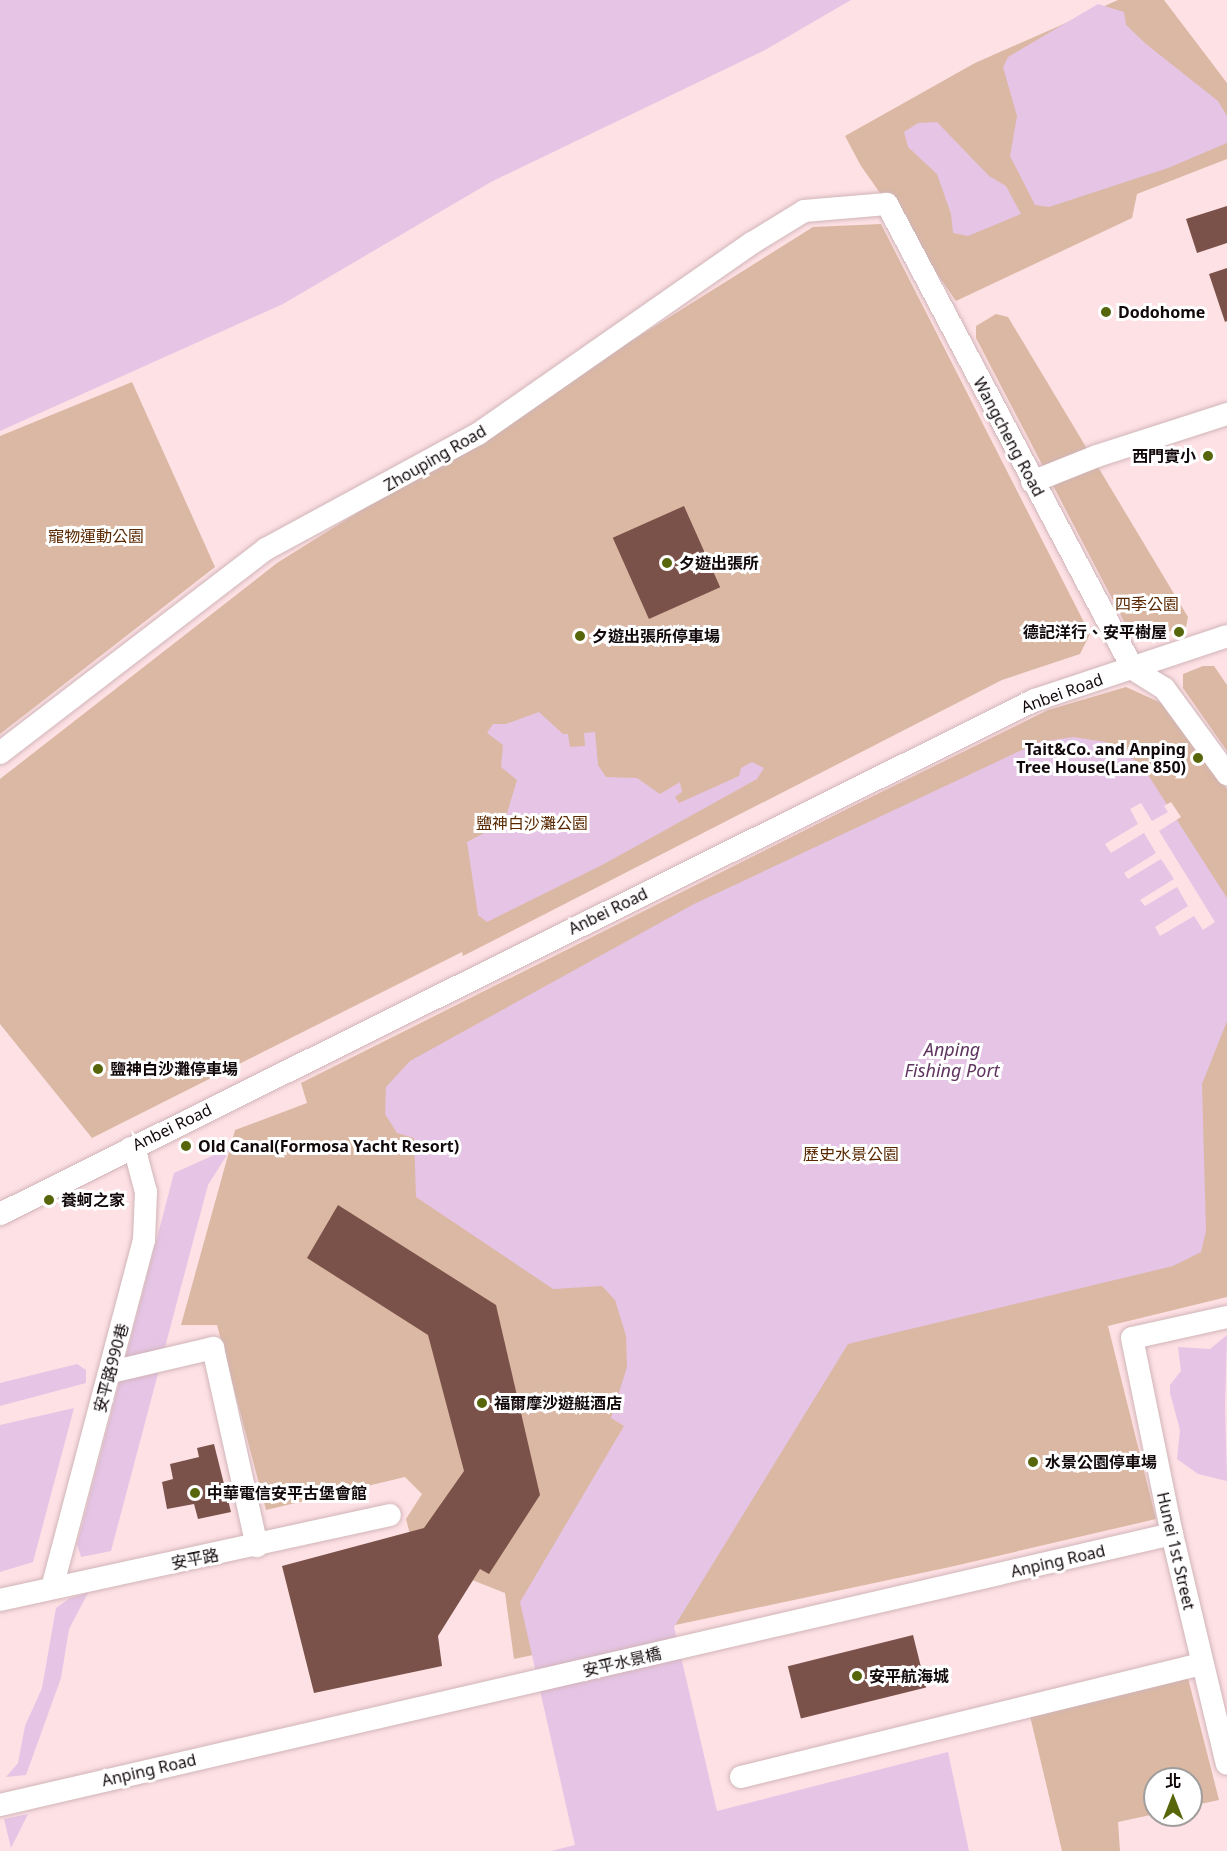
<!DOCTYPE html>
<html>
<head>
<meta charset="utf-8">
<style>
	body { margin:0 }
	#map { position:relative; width:1227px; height:1851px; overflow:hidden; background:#fee1e5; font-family:"Noto Sans","Noto Sans TC",sans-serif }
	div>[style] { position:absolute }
	.green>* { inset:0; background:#dbb8a3 }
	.water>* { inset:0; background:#e5c4e5 }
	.pier>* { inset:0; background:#fee1e5 }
	.building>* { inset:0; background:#7b524a; transform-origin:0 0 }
	.roads { filter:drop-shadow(0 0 2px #d0b5b8) drop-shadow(0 0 2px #d0b5b8) }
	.minor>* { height:22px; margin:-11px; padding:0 11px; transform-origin:11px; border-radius:11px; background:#fff }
	.dots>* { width:16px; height:16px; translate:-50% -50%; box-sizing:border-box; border:3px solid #fff; border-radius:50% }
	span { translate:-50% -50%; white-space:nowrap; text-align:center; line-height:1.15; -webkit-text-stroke:6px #fff; paint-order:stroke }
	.poi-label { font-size:16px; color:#12090b; font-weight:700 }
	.left { translate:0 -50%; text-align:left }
	.right { translate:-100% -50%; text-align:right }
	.street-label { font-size:16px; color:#12090b }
	.park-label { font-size:16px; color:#592800 }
	.water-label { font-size:18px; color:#5f3560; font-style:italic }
	.north { position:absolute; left:1143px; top:1767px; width:60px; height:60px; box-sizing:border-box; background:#fff; border:2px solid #a09d9d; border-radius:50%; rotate:0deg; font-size:16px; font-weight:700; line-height:24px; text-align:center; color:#12090b }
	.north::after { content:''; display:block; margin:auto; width:21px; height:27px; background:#57650b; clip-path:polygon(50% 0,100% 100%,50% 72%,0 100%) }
</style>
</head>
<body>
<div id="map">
	<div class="green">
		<i style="clip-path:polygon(1118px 0,1164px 0,1227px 83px,1227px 159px,1137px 194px,1132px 218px,956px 301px,861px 166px,845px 136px,975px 63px)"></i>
		<i style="clip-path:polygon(881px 224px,1090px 634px,1080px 654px,1002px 680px,463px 956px,462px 952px,92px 1138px,0 1024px,0 779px,277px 563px,813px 227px)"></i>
		<i style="clip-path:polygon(996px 314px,1008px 317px,1188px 617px,1186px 627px,1144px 638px,1129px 631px,976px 338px,976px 326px)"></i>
		<i style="clip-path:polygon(132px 382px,215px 567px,0 734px,0 436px)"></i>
		<i style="clip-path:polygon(1203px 666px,1214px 666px,1227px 685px,1227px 751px,1183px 688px,1183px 674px)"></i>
		<i style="clip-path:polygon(1126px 687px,1168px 706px,1227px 789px,1227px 1297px,1108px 1326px,1156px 1519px,950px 1567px,514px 1659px,505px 1593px,472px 1580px,412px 1542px,406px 1519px,422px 1494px,405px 1477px,266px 1510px,217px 1325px,181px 1325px,235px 1130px,307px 1103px,301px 1083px,857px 804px,1048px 710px)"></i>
		<i style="clip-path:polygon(1188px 1678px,1219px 1800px,1191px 1806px,1191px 1779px,1155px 1779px,1155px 1814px,1118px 1822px,1120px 1851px,1062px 1851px,1030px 1716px)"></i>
	</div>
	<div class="water">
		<i style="clip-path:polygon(0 0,851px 0,765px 50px,491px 182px,283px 304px,0 431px)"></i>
		<i style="clip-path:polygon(1098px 4px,1124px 12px,1126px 25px,1146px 44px,1218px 101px,1227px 116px,1227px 143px,1168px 168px,1049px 207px,1035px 205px,1010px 156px,1017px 116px,1003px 67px,1008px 57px)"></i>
		<i style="clip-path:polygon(937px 122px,989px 176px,1006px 186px,1021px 214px,968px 236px,953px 233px,951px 214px,937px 174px,908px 147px,904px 132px,918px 123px)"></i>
		<i style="clip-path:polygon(539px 712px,563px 734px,568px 734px,570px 747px,585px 746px,584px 733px,595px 732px,598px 765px,606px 777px,637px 778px,660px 794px,680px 782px,682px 792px,675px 797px,679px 803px,739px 776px,741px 768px,752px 762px,764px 768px,757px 779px,604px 864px,487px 922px,478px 915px,467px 842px,504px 823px,517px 780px,501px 767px,503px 745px,487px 733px,493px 724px,506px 724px)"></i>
		<i style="clip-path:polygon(1073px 737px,1106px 742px,1141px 764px,1227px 898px,1227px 1021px,1202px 1084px,1206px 1231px,1201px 1252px,1173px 1266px,848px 1344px,674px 1627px,717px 1811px,948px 1752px,969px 1851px,551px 1851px,575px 1845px,520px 1602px,624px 1426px,611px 1418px,627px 1367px,626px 1336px,615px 1300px,602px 1286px,553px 1289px,416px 1197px,414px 1138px,397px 1133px,385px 1114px,386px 1087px,410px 1061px,694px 904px,1039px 742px)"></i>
		<i style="clip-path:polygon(232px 1147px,208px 1185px,111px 1551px,81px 1557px,77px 1544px,174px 1173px)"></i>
		<i style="clip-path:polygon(1227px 1335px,1225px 1407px,1227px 1481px,1198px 1474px,1177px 1459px,1180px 1430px,1170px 1393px,1170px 1385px,1181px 1371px,1178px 1347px,1210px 1349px)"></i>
		<i style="clip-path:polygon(77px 1364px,86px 1370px,86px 1383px,0 1406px,0 1383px)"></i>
		<i style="clip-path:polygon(74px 1408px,33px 1562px,0 1572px,0 1425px)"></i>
		<i style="clip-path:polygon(88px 1593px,69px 1629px,61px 1678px,26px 1775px,6px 1777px,18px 1763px,25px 1726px,42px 1688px,56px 1608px,70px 1598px)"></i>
		<i style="clip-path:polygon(28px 1814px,11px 1848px,4px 1819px)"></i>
	</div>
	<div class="pier">
		<i style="clip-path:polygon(1171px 802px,1181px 817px,1159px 831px,1215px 922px,1203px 930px,1194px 916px,1160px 936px,1155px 927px,1188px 906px,1177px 887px,1145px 906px,1140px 900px,1174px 879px,1161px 859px,1128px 879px,1124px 873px,1156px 853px,1144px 833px,1111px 853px,1105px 844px,1138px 824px,1130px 809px,1141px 803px,1152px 821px,1168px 812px,1164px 806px)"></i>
	</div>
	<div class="building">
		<i style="clip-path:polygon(1227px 206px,1227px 243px,1197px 253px,1186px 219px)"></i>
		<i style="clip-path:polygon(1227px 268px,1227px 321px,1225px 322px,1209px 274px)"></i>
		<i style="left:684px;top:506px;width:89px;height:78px;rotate:66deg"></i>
		<i style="clip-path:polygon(338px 1205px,496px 1305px,540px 1495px,489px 1574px,480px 1569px,438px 1636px,442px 1666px,314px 1693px,282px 1566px,424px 1528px,464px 1471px,428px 1335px,307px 1258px)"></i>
		<i style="clip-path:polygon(214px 1444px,231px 1512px,198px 1519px,194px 1504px,167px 1509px,162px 1482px,173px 1479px,170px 1464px,199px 1457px,197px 1448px)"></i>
		<i style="left:913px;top:1635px;width:54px;height:129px;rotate:76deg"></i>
	</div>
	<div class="roads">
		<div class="minor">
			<i style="left:1032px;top:482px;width:70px;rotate:-21.8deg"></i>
			<i style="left:1097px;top:456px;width:137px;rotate:-17.9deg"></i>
			<i style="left:0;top:753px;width:335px;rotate:-37.5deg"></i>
			<i style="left:266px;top:549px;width:241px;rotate:-28.5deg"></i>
			<i style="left:478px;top:434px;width:334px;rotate:-34.9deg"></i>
			<i style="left:752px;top:243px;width:61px;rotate:-31.6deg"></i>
			<i style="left:804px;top:211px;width:83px;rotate:-4.8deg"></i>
			<i style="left:887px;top:204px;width:526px;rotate:62.12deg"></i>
			<i style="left:1133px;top:669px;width:36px;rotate:32deg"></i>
			<i style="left:1164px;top:688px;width:107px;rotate:53.8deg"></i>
			<i style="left:0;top:1214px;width:1156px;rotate:-26.41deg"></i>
			<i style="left:1035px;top:700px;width:202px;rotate:-18.4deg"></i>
			<i style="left:1227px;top:1317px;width:97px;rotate:167.5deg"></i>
			<i style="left:1132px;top:1338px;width:200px;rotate:78.5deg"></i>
			<i style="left:1172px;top:1534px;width:236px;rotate:76.6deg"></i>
			<i style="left:111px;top:1372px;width:105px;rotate:-13.2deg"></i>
			<i style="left:213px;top:1348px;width:203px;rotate:77.5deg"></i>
			<i style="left:52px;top:1588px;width:360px;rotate:-75.2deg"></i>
			<i style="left:144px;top:1240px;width:48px;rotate:-87.6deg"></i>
			<i style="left:146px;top:1192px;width:35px;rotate:-105deg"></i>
			<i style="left:137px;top:1158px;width:12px;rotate:-125deg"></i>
			<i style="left:0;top:1600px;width:399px;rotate:-12.3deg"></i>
			<i style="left:741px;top:1777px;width:475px;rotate:-13.8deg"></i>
			<i style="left:0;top:1805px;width:1203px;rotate:-13.02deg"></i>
		</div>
	</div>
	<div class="dots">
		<i style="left:1106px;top:312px;background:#57650b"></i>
		<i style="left:1208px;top:456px;background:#57650b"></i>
		<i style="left:667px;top:563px;background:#57650b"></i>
		<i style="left:1179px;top:632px;background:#57650b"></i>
		<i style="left:580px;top:636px;background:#57650b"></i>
		<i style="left:1198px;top:758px;background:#57650b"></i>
		<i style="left:98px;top:1069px;background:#57650b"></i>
		<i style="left:186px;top:1146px;background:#57650b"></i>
		<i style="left:49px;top:1200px;background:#57650b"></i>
		<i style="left:482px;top:1403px;background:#57650b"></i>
		<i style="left:1033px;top:1462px;background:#57650b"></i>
		<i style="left:195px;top:1493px;background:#57650b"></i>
		<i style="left:857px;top:1676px;background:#57650b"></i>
	</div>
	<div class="poi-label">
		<span class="left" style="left:1118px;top:312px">Dodohome</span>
		<span class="right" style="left:1196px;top:456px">西門實小</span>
		<span class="left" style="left:679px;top:563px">夕遊出張所</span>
		<span class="right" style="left:1167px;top:632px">德記洋行、安平樹屋</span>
		<span class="left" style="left:592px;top:636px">夕遊出張所停車場</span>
		<span class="right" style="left:1186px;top:758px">Tait&amp;Co. and Anping<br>Tree House(Lane 850)</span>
		<span class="left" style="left:110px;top:1069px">鹽神白沙灘停車場</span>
		<span class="left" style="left:198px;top:1146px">Old Canal(Formosa Yacht Resort)</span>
		<span class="left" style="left:61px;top:1200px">養蚵之家</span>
		<span class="left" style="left:494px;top:1403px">福爾摩沙遊艇酒店</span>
		<span class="left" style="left:1045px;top:1462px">水景公園停車場</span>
		<span class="left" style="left:207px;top:1493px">中華電信安平古堡會館</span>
		<span class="left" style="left:869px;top:1676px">安平航海城</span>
	</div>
	<div class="street-label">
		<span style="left:1009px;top:437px;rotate:62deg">Wangcheng Road</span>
		<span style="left:435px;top:458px;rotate:-30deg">Zhouping Road</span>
		<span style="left:1062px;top:693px;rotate:-20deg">Anbei Road</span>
		<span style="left:608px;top:911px;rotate:-26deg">Anbei Road</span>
		<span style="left:172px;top:1127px;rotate:-26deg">Anbei Road</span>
		<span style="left:111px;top:1368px;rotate:-75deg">安平路990巷</span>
		<span style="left:1176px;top:1551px;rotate:77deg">Hunei 1st Street</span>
		<span style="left:195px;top:1559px;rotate:-11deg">安平路</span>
		<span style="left:1058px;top:1561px;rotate:-13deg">Anping Road</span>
		<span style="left:622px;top:1662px;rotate:-13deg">安平水景橋</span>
		<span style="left:149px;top:1770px;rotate:-13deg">Anping Road</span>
	</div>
	<div class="park-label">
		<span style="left:96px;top:536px">寵物運動公園</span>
		<span style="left:1147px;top:604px">四季公園</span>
		<span style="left:532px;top:823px">鹽神白沙灘公園</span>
		<span style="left:851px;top:1154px">歷史水景公園</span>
	</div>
	<div class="water-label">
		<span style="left:952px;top:1060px">Anping<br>Fishing Port</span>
	</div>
	<div class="north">北</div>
</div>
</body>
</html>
